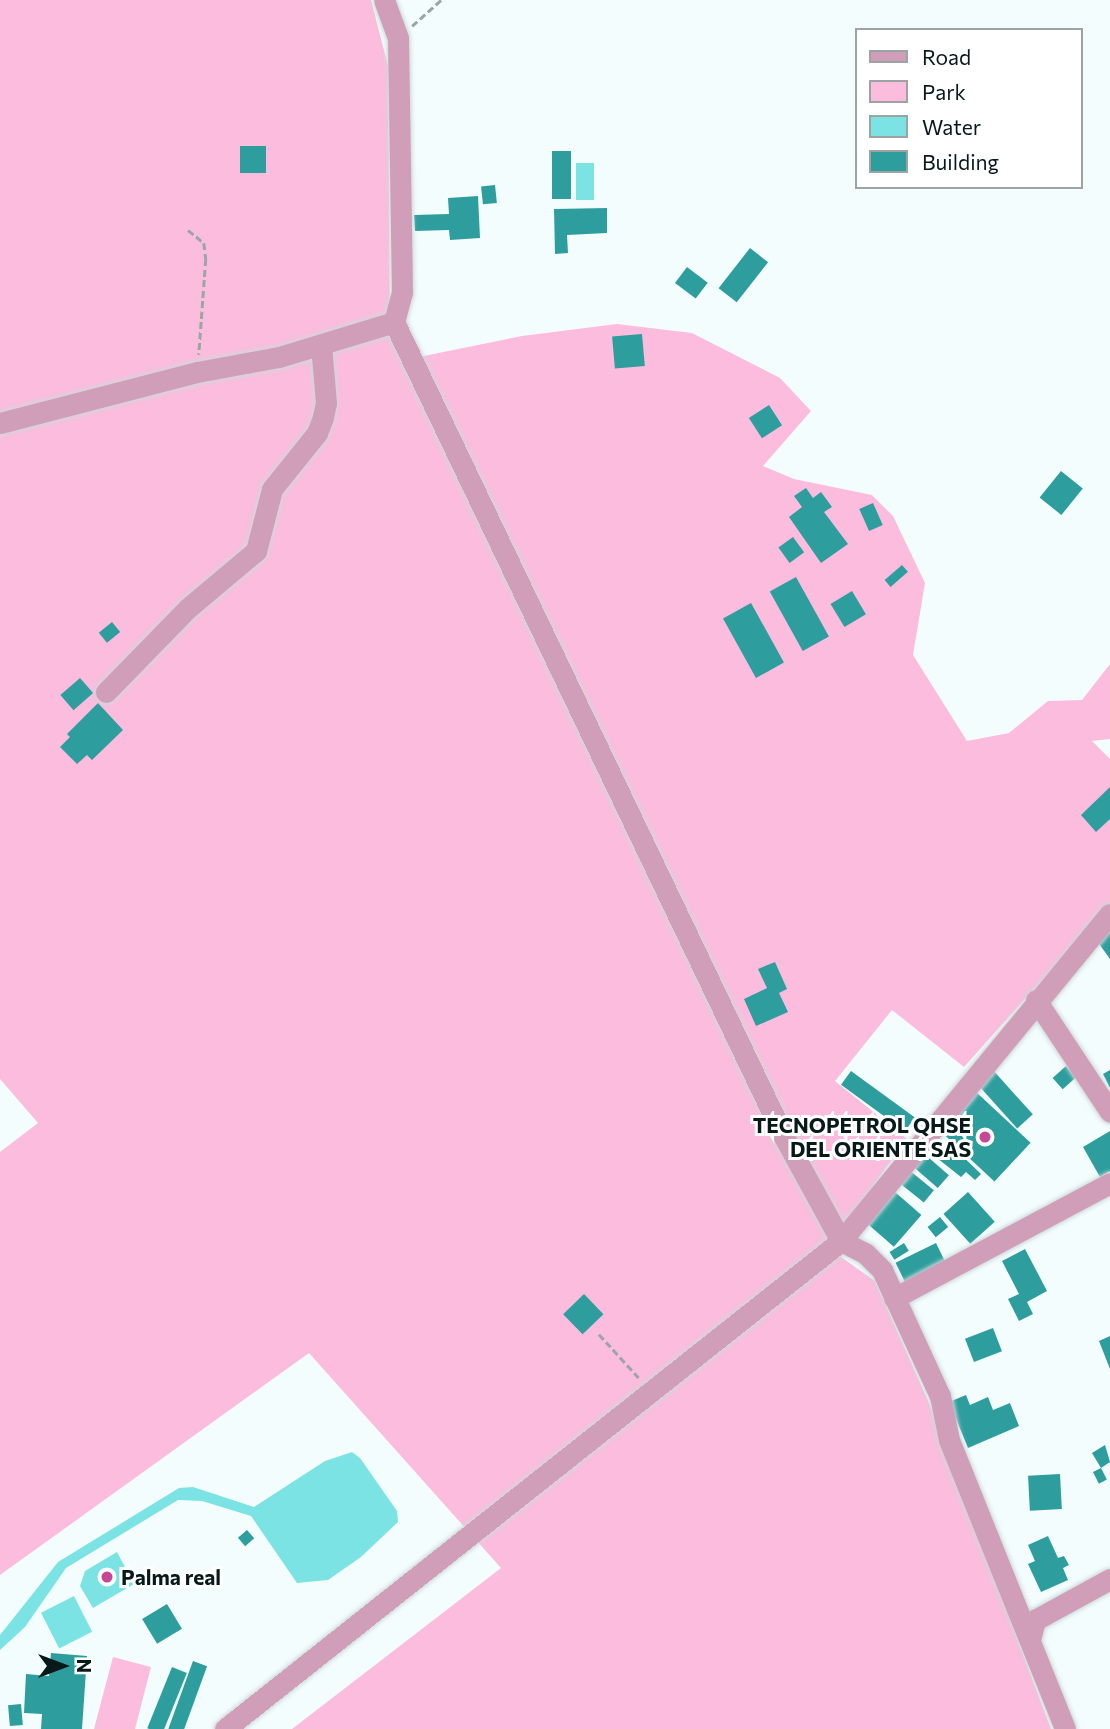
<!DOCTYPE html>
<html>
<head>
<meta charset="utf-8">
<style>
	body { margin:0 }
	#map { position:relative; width:1110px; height:1729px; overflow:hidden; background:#f4fdfd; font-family:Commissioner,sans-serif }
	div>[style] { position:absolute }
	.green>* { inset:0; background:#fbbcde }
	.water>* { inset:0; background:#7be3e3; transform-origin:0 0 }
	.building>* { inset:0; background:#2d9d9e; transform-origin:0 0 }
	.path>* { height:2.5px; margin-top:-1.25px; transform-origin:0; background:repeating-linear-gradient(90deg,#9aa6a6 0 7px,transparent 0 10.5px) }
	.roads { filter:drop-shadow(0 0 2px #ced9d9) drop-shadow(0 0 2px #ced9d9) }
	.minor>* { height:21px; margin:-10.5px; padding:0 10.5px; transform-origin:10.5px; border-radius:10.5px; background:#d19eb9 }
	.dots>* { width:19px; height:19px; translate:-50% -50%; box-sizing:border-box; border:4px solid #fff; border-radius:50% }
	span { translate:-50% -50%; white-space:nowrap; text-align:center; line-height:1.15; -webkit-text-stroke:6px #fff; paint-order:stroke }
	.poi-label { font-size:21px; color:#071919; font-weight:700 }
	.right { translate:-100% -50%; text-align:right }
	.left { translate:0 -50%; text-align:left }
	.legend { position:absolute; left:855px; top:28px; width:228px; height:161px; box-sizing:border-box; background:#fff; border:2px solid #9ca3a3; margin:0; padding:9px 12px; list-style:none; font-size:21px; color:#071919 }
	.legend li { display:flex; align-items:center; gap:14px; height:35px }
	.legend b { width:35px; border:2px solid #9ca3a3 }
	.north { position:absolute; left:28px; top:1631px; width:70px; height:70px; -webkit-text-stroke:5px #fff; paint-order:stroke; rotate:90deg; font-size:19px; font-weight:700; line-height:28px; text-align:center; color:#071919 }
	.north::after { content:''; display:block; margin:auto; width:24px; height:32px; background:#071919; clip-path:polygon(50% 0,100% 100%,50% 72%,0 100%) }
</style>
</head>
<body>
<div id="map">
	<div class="green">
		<i style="clip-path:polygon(0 0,371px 0,388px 66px,390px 332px,404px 360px,522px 336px,617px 324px,692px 333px,780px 378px,811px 411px,763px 466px,794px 479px,872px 495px,893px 516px,925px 583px,913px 655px,967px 741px,1009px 733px,1048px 701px,1082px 700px,1110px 664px,1110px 739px,1092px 741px,1110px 759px,1110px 904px,964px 1067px,892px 1010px,835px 1081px,907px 1139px,833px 1241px,841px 1257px,875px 1281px,929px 1403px,1051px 1729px,292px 1729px,501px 1568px,309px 1353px,0 1575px,0 1152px,38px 1123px,0 1079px)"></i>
		<i style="clip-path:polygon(113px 1657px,151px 1667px,135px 1729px,94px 1729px)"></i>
	</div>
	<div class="water">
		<i style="left:576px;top:163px;width:18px;height:37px"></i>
		<i style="clip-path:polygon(352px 1452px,360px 1458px,397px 1511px,398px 1522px,361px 1557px,328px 1580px,297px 1583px,251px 1516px,202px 1501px,178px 1500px,66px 1568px,25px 1627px,0 1650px,0 1635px,58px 1562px,179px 1488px,193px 1487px,254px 1507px,325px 1461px)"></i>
		<i style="clip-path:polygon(117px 1552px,134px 1584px,93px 1608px,80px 1586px,85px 1571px)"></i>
		<i style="left:74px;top:1596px;width:40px;height:37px;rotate:63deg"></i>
	</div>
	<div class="building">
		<i style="left:240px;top:146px;width:26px;height:27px"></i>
		<i style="left:552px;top:151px;width:19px;height:48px"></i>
		<i style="left:495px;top:185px;width:18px;height:14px;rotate:84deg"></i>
		<i style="clip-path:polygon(478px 196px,480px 238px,450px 240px,449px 230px,415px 231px,414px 215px,449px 214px,448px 198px)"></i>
		<i style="clip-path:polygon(607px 208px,607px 233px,567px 235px,568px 253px,555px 254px,554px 209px)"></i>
		<i style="left:750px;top:248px;width:23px;height:51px;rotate:38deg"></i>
		<i style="left:687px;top:267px;width:26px;height:20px;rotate:37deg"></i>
		<i style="left:642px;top:334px;width:32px;height:30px;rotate:85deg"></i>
		<i style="left:769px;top:405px;width:24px;height:24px;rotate:57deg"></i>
		<i style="left:1061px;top:471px;width:28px;height:34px;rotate:39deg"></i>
		<i style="clip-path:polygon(806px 488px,813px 498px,821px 492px,832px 507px,824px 512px,848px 544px,821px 563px,789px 517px,802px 507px,794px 496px)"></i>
		<i style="left:873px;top:503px;width:24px;height:15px;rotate:66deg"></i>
		<i style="left:793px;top:537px;width:19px;height:18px;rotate:54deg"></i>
		<i style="left:902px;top:565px;width:9px;height:23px;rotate:49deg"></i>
		<i style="left:796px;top:577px;width:68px;height:30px;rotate:61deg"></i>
		<i style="left:852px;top:591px;width:27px;height:25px;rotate:59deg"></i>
		<i style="left:751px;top:603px;width:68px;height:32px;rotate:61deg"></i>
		<i style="left:112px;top:622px;width:13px;height:17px;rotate:51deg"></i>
		<i style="left:80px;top:678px;width:20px;height:26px;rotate:49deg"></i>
		<i style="clip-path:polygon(98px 703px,123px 730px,92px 760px,87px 755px,77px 764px,60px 747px,70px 737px,67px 734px)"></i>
		<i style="clip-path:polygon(1110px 787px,1110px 819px,1096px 832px,1081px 815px)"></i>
		<i style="clip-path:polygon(1110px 931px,1110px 959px,1097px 941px)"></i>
		<i style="clip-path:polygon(775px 962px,787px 989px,779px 993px,788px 1012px,756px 1026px,744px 999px,767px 988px,758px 969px)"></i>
		<i style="left:1066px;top:1066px;width:15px;height:18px;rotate:48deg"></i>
		<i style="left:992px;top:1069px;width:61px;height:21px;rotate:48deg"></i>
		<i style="clip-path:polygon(1110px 1070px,1110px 1088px,1103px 1074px)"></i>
		<i style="left:851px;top:1071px;width:79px;height:17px;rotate:36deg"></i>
		<i style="left:975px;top:1091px;width:76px;height:53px;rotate:43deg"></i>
		<i style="clip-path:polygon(1110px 1131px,1110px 1171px,1100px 1177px,1083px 1147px)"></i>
		<i style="clip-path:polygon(955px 1149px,981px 1174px,975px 1180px,966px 1172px,961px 1177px,937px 1158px,944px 1151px,949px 1156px)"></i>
		<i style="left:921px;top:1151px;width:37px;height:17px;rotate:41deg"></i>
		<i style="left:909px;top:1170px;width:32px;height:16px;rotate:39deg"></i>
		<i style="left:895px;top:1192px;width:35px;height:42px;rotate:41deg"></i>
		<i style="left:968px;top:1192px;width:40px;height:33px;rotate:48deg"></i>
		<i style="left:940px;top:1217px;width:13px;height:16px;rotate:51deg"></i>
		<i style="left:904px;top:1243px;width:9px;height:17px;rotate:58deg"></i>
		<i style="left:936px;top:1243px;width:25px;height:45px;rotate:64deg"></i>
		<i style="clip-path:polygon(1025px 1249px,1047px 1291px,1027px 1302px,1033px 1314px,1019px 1321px,1008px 1299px,1019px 1294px,1002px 1261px)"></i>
		<i style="left:584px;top:1294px;width:28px;height:29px;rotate:46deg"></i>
		<i style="left:993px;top:1328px;width:25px;height:30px;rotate:69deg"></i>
		<i style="clip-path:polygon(1110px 1336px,1110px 1369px,1099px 1341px)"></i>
		<i style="clip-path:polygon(966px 1395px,970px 1405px,988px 1397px,993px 1410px,1010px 1403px,1019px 1426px,968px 1448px,949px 1402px)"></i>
		<i style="clip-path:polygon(1105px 1445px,1110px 1462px,1101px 1468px,1092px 1453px)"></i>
		<i style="left:1101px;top:1468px;width:13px;height:9px;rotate:63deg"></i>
		<i style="left:1060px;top:1474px;width:35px;height:32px;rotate:87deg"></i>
		<i style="left:247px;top:1530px;width:11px;height:12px;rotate:49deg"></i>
		<i style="clip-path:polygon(1048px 1536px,1058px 1558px,1064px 1556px,1069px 1565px,1063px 1568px,1068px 1580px,1041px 1592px,1028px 1564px,1035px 1561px,1028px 1545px)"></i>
		<i style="left:167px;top:1604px;width:29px;height:29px;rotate:59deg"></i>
		<i style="clip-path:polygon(51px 1653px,87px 1656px,82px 1729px,41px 1729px,42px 1714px,24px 1713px,26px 1674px,49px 1676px)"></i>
		<i style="left:193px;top:1661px;width:15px;height:72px;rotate:20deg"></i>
		<i style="left:172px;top:1667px;width:16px;height:66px;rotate:22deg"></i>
		<i style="left:21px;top:1704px;width:21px;height:13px;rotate:85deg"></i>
	</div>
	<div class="path">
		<i style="left:412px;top:26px;width:39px;rotate:-42deg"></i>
		<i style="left:188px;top:230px;width:21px;rotate:39deg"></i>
		<i style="left:204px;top:243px;width:16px;rotate:83deg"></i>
		<i style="left:206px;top:259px;width:96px;rotate:94.2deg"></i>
		<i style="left:599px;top:1334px;width:59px;rotate:47.7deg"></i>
	</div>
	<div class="roads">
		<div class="minor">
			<i style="left:394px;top:322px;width:901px;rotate:64.43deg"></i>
			<i style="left:783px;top:1135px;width:121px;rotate:61.3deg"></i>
			<i style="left:841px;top:1241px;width:28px;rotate:27deg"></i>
			<i style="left:866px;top:1254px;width:23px;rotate:45deg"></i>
			<i style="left:882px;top:1270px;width:139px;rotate:65.3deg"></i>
			<i style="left:940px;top:1396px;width:45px;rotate:78.4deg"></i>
			<i style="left:949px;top:1440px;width:311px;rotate:68.1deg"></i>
			<i style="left:0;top:423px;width:203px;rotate:-14.5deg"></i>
			<i style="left:197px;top:372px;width:83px;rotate:-10.4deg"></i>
			<i style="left:279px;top:357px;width:120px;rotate:-16.9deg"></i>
			<i style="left:394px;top:322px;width:30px;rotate:-75deg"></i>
			<i style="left:402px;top:293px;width:255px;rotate:-90.9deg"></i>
			<i style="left:398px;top:38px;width:40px;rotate:-110.2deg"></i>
			<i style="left:106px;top:692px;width:117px;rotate:-45.7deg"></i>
			<i style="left:188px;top:608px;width:89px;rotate:-40deg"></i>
			<i style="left:256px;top:551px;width:64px;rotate:-75.5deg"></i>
			<i style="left:272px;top:489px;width:72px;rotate:-51.2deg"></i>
			<i style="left:317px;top:433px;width:17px;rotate:-69deg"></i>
			<i style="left:323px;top:417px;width:14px;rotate:-78deg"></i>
			<i style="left:326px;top:403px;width:58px;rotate:-94.9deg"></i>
			<i style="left:1036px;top:1000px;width:134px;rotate:56.5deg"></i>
			<i style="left:894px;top:1298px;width:245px;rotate:-28deg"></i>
			<i style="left:1030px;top:1640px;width:21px;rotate:-76deg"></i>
			<i style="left:1035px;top:1620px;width:85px;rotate:-28.7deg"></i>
			<i style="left:225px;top:1729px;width:786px;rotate:-38.39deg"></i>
			<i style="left:841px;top:1241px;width:423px;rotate:-50.6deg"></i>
		</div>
	</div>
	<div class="dots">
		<i style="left:985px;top:1137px;background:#c54795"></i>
		<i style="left:107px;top:1577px;background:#c54795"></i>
	</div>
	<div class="poi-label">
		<span class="right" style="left:971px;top:1137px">TECNOPETROL QHSE<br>DEL ORIENTE SAS</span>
		<span class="left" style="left:121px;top:1577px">Palma real</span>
	</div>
	<ul class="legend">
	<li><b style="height:9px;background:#d19eb9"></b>Road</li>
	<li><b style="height:19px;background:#fbbcde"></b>Park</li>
	<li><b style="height:19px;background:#7be3e3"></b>Water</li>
	<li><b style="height:19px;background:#2d9d9e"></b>Building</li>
	</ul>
	<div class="north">N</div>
</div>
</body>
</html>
